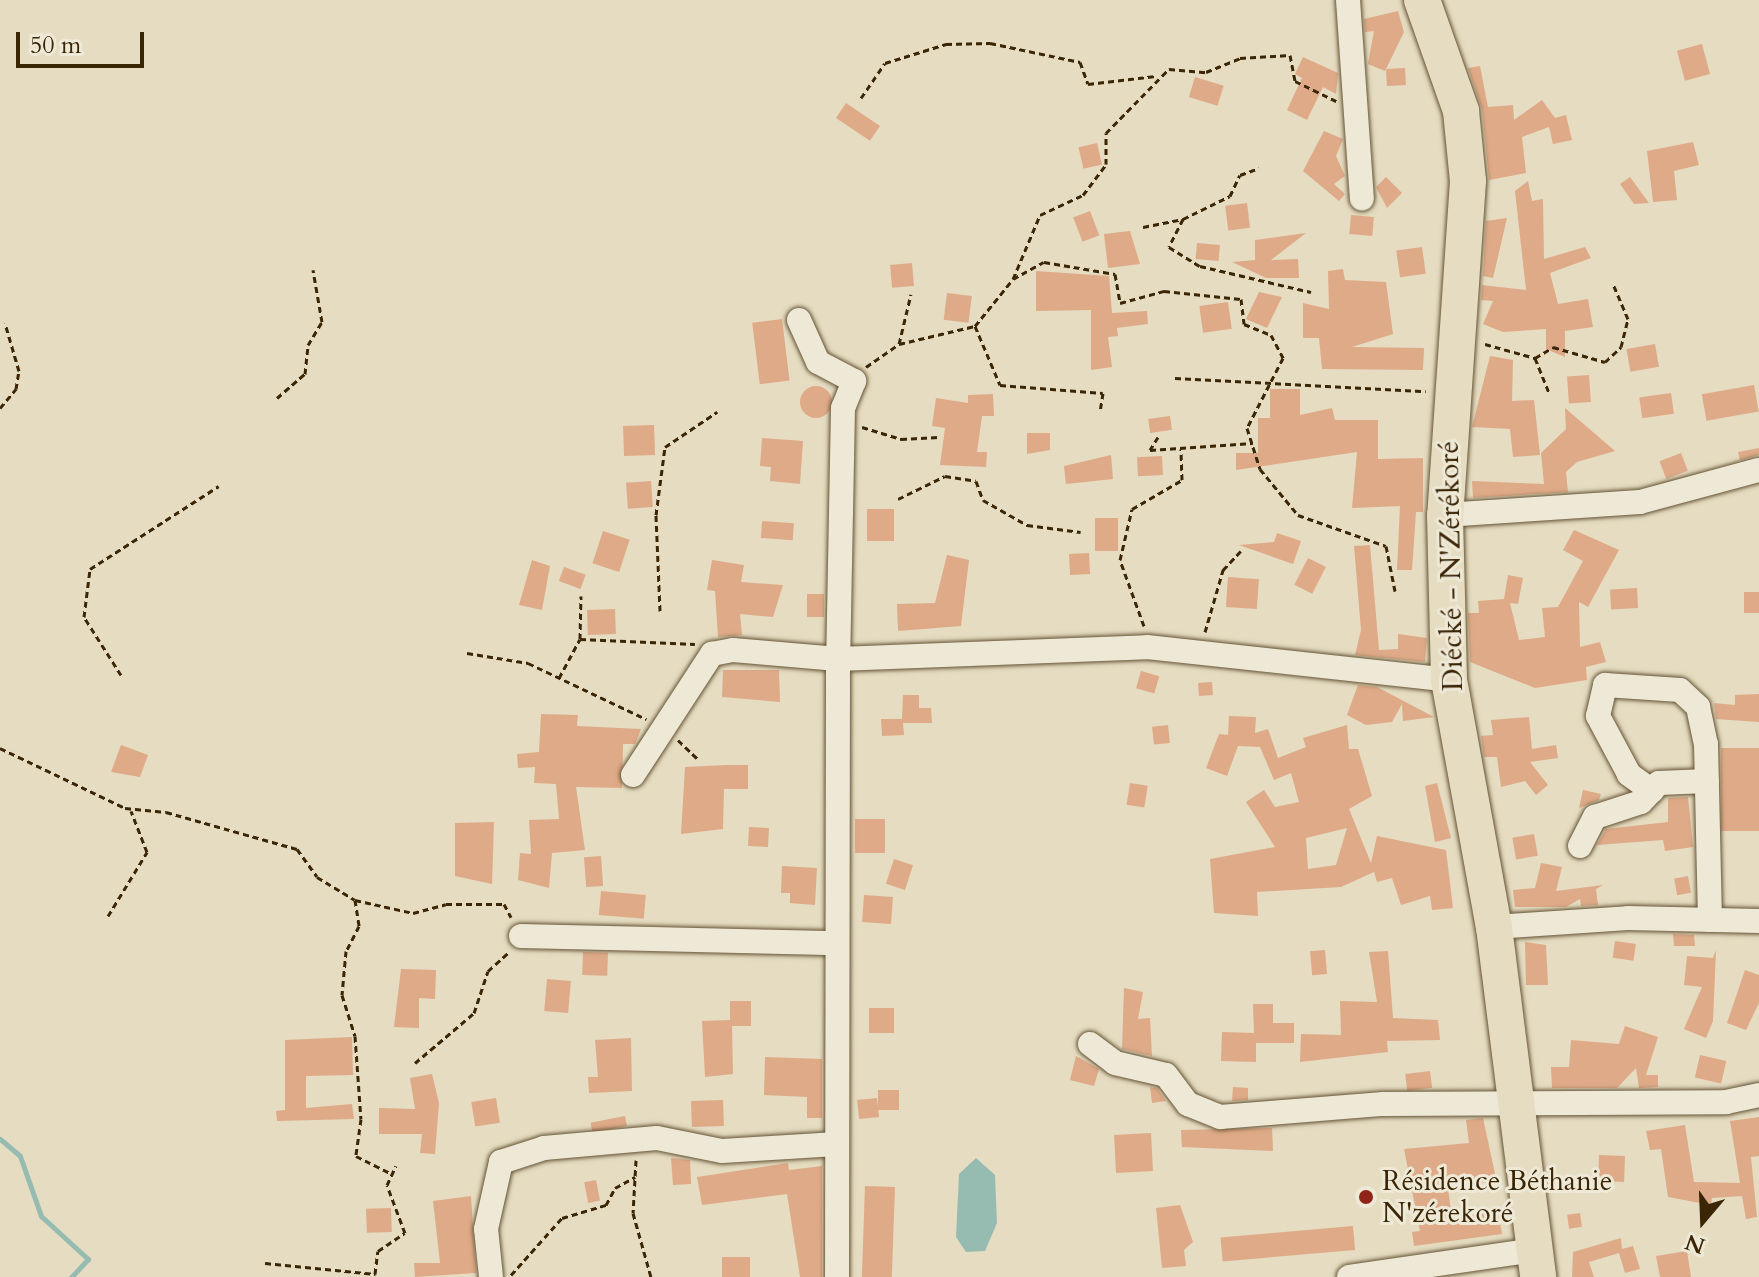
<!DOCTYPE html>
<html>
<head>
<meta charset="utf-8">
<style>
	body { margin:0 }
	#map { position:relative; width:1759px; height:1277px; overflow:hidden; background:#e5dcc1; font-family:Cardo,serif }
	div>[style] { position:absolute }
	.water>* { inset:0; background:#96bcb2 }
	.stream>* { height:5px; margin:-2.5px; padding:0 2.5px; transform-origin:2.5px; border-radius:2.5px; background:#96bcb2 }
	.building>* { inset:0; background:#dfaa88; transform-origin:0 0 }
	.round { border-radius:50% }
	.path>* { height:3px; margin-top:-1.5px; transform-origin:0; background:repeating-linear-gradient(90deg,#3a2504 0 6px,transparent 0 10px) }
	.roads { filter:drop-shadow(0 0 2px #655333) drop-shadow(0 0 2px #655333) }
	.minor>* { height:24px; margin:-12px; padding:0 12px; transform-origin:12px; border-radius:12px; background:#eee8d7 }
	.highway>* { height:36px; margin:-18px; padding:0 18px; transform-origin:18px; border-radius:18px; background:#e5dcc1 }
	.dots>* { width:22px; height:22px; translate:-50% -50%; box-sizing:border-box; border:4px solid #eee8d7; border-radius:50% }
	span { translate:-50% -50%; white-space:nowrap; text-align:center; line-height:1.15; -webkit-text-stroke:6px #eee8d7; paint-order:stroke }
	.street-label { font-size:28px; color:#3a2504 }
	.poi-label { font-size:28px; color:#3a2504 }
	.left { translate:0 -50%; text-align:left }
	.north { position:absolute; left:1663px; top:1181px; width:80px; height:80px; -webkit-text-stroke:6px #eee8d7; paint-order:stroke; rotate:199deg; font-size:22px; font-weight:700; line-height:32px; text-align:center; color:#3a2504 }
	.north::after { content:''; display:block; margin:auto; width:28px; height:36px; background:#3a2504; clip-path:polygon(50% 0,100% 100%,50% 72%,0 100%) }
	.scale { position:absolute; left:16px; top:32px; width:128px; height:36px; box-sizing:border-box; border:4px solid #3a2504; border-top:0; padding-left:10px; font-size:24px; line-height:28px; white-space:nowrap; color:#3a2504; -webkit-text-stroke:6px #eee8d7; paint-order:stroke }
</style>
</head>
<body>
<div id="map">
	<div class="water">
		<i style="clip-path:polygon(976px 1158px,995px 1175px,997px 1223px,985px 1251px,966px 1252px,956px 1237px,959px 1174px)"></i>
	</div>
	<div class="stream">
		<i style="left:0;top:1139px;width:26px;rotate:40deg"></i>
		<i style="left:20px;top:1156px;width:64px;rotate:70.7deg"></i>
		<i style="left:41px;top:1216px;width:64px;rotate:42.5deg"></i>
		<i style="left:88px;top:1259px;width:25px;rotate:133deg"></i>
	</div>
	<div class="building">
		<i style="clip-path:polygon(1398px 11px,1404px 32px,1385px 71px,1368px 64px,1374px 31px,1365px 32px,1364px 19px)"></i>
		<i style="left:1702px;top:44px;width:31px;height:26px;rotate:75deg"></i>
		<i style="clip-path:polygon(1303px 57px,1338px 73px,1336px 94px,1323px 87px,1307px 120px,1287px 110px,1302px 78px,1295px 74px)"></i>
		<i style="clip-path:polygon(1480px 66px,1488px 107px,1513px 105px,1514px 120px,1542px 100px,1555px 118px,1566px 115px,1572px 140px,1553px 144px,1549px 127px,1522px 137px,1526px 173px,1489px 180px,1482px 109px,1468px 68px)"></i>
		<i style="left:1405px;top:68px;width:17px;height:19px;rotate:87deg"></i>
		<i style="left:1195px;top:77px;width:30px;height:21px;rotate:17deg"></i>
		<i style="left:846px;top:103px;width:41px;height:18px;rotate:34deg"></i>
		<i style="clip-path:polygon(1324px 131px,1343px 139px,1336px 156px,1345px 176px,1334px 184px,1345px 194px,1339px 201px,1303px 171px)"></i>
		<i style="clip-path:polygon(1693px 142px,1699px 165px,1674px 171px,1677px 200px,1653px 202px,1647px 151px)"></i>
		<i style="left:1097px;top:143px;width:22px;height:19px;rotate:77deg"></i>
		<i style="clip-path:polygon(1386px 177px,1402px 193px,1387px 208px,1376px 187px)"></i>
		<i style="clip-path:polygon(1630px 177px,1649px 203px,1634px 204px,1620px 184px)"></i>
		<i style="clip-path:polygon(1528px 181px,1532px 201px,1543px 199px,1544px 259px,1585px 247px,1591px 258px,1550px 273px,1558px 304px,1588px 299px,1593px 327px,1565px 331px,1565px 357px,1546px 349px,1546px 329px,1503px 332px,1483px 324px,1493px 301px,1481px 300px,1482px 285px,1526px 290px,1515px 191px)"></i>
		<i style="left:1247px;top:203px;width:25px;height:22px;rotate:83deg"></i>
		<i style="left:1090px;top:211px;width:26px;height:18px;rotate:69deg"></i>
		<i style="left:1351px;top:215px;width:23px;height:19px;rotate:5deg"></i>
		<i style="clip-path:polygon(1507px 218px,1493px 278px,1483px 276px,1486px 221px)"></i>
		<i style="clip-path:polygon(1130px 231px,1140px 264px,1108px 268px,1104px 234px)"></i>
		<i style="clip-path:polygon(1306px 233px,1271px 260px,1298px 259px,1299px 278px,1266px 278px,1232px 262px,1255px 260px,1255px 240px)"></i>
		<i style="left:1197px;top:243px;width:23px;height:16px;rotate:5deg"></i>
		<i style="left:1422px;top:247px;width:27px;height:26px;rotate:82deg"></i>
		<i style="left:912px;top:263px;width:23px;height:22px;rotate:85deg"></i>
		<i style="clip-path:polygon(1343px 269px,1345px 280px,1386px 282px,1393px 334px,1352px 347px,1424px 348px,1423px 370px,1322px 369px,1319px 338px,1303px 338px,1303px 303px,1329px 309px,1328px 271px)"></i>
		<i style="clip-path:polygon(1036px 271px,1109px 276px,1112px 313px,1147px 311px,1148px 324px,1117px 328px,1118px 336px,1108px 337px,1112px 367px,1091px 370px,1091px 310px,1036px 311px)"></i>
		<i style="clip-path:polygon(1259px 292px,1282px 297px,1267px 328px,1246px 319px)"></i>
		<i style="left:947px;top:293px;width:25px;height:27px;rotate:7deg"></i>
		<i style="left:1228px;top:302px;width:27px;height:29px;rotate:82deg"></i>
		<i style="left:782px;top:319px;width:62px;height:30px;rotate:83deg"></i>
		<i style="left:1655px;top:344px;width:23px;height:29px;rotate:80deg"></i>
		<i style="clip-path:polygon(1490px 356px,1513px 360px,1512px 401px,1534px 400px,1540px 455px,1513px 457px,1510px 429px,1472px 427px)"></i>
		<i style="left:1589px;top:375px;width:27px;height:22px;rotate:86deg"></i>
		<i style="left:1754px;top:385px;width:27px;height:53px;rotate:80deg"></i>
		<i class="round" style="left:800px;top:386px;width:32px;height:32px"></i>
		<i style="clip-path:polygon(1270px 389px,1300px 389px,1300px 415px,1332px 408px,1335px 420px,1378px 420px,1378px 459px,1423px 458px,1423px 512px,1416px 512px,1412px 570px,1397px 570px,1400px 506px,1352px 508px,1357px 452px,1236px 470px,1236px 453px,1258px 453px,1258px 418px,1270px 418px)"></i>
		<i style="left:1671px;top:393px;width:21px;height:32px;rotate:82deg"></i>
		<i style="clip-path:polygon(993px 394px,994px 416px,982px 416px,977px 452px,987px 452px,986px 467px,940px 465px,945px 428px,932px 426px,936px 398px,968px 403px,968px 395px)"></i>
		<i style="clip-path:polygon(1565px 408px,1615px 451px,1577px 462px,1566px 472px,1568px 492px,1473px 498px,1472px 481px,1544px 484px,1541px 453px,1566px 429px)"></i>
		<i style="left:1170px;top:416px;width:14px;height:22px;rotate:82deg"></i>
		<i style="left:654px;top:425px;width:30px;height:31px;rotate:88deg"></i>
		<i style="clip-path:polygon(1027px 433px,1050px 433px,1050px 450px,1027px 454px)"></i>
		<i style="clip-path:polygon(762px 438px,803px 441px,800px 484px,770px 481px,771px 467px,760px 466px)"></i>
		<i style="clip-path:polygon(1759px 448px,1759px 455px,1740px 460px,1738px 452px)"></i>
		<i style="left:1681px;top:453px;width:19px;height:23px;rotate:69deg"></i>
		<i style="clip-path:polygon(1111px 455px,1113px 479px,1066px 484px,1064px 466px)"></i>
		<i style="left:1162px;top:456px;width:19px;height:25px;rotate:87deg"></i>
		<i style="left:651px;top:481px;width:26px;height:25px;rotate:86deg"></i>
		<i style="left:867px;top:509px;width:27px;height:32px"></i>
		<i style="left:1095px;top:518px;width:23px;height:33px"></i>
		<i style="left:762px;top:521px;width:32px;height:17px;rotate:4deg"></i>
		<i style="clip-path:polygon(1574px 530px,1619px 550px,1588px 607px,1579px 602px,1580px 647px,1600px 642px,1606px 662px,1586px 667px,1587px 680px,1535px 688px,1470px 662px,1468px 613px,1479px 613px,1478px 601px,1504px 599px,1508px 575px,1523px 578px,1518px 604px,1510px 603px,1519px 640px,1545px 637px,1542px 608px,1558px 607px,1583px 561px,1563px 550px)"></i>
		<i style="left:603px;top:531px;width:28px;height:34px;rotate:18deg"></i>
		<i style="clip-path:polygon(1277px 533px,1301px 541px,1293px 564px,1239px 545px,1274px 542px)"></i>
		<i style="clip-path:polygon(1370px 545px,1379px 650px,1398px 649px,1398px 634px,1427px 638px,1425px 662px,1355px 655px,1361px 630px,1354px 546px)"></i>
		<i style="left:1089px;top:553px;width:21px;height:20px;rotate:87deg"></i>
		<i style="clip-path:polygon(947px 555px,969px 560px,961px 626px,898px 631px,897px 604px,935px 603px)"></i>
		<i style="left:1308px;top:558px;width:20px;height:30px;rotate:27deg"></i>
		<i style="clip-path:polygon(532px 560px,550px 566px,542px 610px,519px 605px)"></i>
		<i style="clip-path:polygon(712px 560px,744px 565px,741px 582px,783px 585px,773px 617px,740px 614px,742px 635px,718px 637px,715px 591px,707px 590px)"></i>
		<i style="left:564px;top:567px;width:23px;height:15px;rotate:20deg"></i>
		<i style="left:1228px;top:577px;width:31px;height:30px;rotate:4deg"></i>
		<i style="left:1637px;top:588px;width:20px;height:27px;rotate:87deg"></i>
		<i style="left:1759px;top:592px;width:21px;height:15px;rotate:90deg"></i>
		<i style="left:807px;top:594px;width:17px;height:23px"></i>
		<i style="left:615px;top:609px;width:25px;height:28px;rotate:88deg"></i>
		<i style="clip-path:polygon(723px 670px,779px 670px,780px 702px,722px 697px)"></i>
		<i style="left:1141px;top:671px;width:19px;height:18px;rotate:16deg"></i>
		<i style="left:1212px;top:682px;width:13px;height:14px;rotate:86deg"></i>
		<i style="clip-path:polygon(1358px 685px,1377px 687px,1434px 717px,1403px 721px,1402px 704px,1392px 722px,1366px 725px,1347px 715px)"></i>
		<i style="clip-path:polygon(1759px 694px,1759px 722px,1716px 719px,1714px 703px,1735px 705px,1735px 695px)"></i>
		<i style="clip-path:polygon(903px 695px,919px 695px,919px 708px,931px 708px,932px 723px,903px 723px,904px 735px,882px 736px,881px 719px,902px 719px)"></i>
		<i style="clip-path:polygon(541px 714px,578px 715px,577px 726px,641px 729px,635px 744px,623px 744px,622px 788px,576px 787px,585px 850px,552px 853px,549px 888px,518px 880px,520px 853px,531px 854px,529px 820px,559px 819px,556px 784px,534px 783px,535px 767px,518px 768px,517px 754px,539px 752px)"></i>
		<i style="clip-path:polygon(evenodd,1229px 716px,1256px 717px,1255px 733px,1268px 729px,1278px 758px,1306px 747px,1303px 738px,1347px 725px,1349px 749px,1358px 749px,1372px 796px,1349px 809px,1371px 863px,1377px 836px,1446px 850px,1453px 908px,1432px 910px,1430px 896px,1401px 905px,1392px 878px,1377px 882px,1374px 872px,1341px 887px,1257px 892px,1258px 916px,1214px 913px,1210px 859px,1275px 847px,1246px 802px,1264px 790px,1275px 807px,1299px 802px,1291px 773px,1274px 780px,1260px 747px,1238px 746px,1227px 776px,1206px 768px,1219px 734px,1228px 735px,1229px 716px,1347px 828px,1336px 865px,1308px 869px,1306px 838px,1347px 828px)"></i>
		<i style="clip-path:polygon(1529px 717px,1532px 749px,1556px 745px,1558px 758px,1530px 762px,1548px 785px,1536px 795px,1525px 781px,1501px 787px,1497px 757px,1484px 757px,1481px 736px,1493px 735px,1491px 720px)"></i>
		<i style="left:1168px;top:725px;width:18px;height:16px;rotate:84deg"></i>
		<i style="clip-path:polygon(121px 745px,148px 755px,140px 777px,111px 772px)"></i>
		<i style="left:1759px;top:748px;width:83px;height:38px;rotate:90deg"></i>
		<i style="clip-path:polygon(727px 765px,748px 765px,748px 789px,724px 789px,723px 829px,681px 834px,685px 767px)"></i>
		<i style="left:1130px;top:783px;width:18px;height:22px;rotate:9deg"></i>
		<i style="clip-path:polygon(1437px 783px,1451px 838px,1435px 842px,1425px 786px)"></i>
		<i style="clip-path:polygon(1583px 790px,1601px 794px,1599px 800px,1579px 808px)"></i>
		<i style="clip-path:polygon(1688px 797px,1693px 847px,1665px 851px,1663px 840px,1597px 845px,1606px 829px,1668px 822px,1668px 798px)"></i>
		<i style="left:855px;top:819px;width:30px;height:34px"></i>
		<i style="clip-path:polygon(494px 822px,492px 884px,455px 876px,455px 823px)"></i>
		<i style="left:749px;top:827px;width:20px;height:19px;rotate:3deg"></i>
		<i style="left:1534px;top:834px;width:22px;height:22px;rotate:80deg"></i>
		<i style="left:601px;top:856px;width:30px;height:17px;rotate:86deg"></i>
		<i style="left:894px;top:859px;width:20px;height:26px;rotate:18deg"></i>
		<i style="clip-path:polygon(1541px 863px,1562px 867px,1556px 891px,1603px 885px,1596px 889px,1598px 905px,1581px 906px,1580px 899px,1566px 907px,1515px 907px,1513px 890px,1535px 888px)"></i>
		<i style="clip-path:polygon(782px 866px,817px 868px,815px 905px,790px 903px,790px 893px,781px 893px)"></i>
		<i style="left:1688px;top:876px;width:17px;height:14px;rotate:80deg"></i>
		<i style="left:601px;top:891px;width:45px;height:24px;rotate:5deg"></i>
		<i style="left:864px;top:895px;width:29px;height:27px;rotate:4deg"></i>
		<i style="clip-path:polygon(1673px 934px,1694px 935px,1695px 946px,1674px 946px)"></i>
		<i style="left:1615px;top:941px;width:21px;height:17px;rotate:8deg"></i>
		<i style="clip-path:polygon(1525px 942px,1546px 945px,1548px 985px,1526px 985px)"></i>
		<i style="left:1325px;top:950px;width:24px;height:15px;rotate:85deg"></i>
		<i style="clip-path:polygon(1716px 950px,1713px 1021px,1706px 1038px,1684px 1029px,1702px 987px,1684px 985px,1687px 956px,1713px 958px)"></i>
		<i style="clip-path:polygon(1388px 951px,1393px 1018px,1438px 1020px,1440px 1040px,1387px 1041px,1388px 1052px,1300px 1062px,1301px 1034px,1341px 1035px,1340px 1001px,1377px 1002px,1369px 952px)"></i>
		<i style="left:583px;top:952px;width:25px;height:23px;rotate:2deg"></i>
		<i style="clip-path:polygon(401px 969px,436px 970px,435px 999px,419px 998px,419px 1028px,394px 1027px)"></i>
		<i style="clip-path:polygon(1745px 970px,1759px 975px,1759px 1003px,1746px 1030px,1727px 1023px)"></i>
		<i style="left:547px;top:979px;width:24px;height:32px;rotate:5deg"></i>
		<i style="clip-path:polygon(1124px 988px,1143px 992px,1138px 1019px,1150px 1018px,1152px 1056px,1122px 1049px)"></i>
		<i style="clip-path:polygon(730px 1001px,751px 1001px,751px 1026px,732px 1026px,733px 1074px,705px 1077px,702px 1021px,730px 1020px)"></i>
		<i style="clip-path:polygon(1253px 1004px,1273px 1004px,1273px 1023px,1294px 1023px,1294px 1043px,1256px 1043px,1256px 1062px,1221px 1061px,1222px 1032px,1254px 1033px)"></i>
		<i style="left:869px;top:1008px;width:25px;height:25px"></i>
		<i style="clip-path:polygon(1625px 1026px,1658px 1037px,1646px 1075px,1658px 1075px,1658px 1087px,1639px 1088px,1636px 1068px,1617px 1088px,1552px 1088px,1551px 1067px,1569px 1067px,1571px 1040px,1619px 1044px)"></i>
		<i style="clip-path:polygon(352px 1037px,353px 1075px,306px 1076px,306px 1108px,352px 1104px,354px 1119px,277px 1121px,276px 1111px,285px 1110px,285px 1040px)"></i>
		<i style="clip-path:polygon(631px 1038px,632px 1091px,589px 1093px,588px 1077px,598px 1077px,595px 1040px)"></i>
		<i style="left:1700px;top:1055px;width:27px;height:23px;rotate:13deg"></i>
		<i style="clip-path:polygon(1076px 1056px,1099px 1069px,1094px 1086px,1070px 1080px)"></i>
		<i style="clip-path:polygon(765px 1057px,822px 1059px,822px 1118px,807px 1118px,807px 1097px,764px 1095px)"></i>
		<i style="left:1430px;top:1071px;width:17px;height:25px;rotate:83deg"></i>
		<i style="clip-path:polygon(432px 1074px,439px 1103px,435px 1154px,420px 1153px,422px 1134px,379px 1134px,379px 1108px,415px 1109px,410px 1078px)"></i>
		<i style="clip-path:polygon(1150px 1087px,1157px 1088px,1166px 1101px,1152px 1103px)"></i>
		<i style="clip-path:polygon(1233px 1087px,1248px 1088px,1248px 1100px,1232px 1101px)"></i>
		<i style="left:878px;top:1090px;width:21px;height:20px"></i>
		<i style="left:496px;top:1098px;width:25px;height:25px;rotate:81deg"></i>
		<i style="left:877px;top:1098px;width:19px;height:20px;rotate:84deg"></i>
		<i style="left:723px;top:1100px;width:26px;height:32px;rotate:88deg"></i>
		<i style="left:625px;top:1116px;width:10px;height:35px;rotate:79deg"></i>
		<i style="clip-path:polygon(1759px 1117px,1759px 1156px,1751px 1157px,1757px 1217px,1746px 1219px,1742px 1196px,1712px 1198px,1711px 1205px,1668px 1197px,1661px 1149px,1650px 1150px,1646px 1131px,1685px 1125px,1694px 1182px,1740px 1183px,1730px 1121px)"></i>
		<i style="clip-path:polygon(1483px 1118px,1497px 1183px,1447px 1181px,1452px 1218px,1498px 1211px,1502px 1234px,1414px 1246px,1412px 1232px,1420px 1231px,1404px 1149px,1469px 1143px,1466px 1120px)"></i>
		<i style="clip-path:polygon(1272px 1128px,1273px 1151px,1182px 1147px,1181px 1130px)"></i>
		<i style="left:1151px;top:1133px;width:38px;height:37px;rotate:87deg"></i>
		<i style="left:1599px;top:1155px;width:26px;height:26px;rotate:2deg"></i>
		<i style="clip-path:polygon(671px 1158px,690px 1160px,691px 1184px,673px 1185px)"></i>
		<i style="clip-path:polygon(788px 1163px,789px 1170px,822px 1166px,822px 1277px,800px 1277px,787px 1194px,702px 1205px,697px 1177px)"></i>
		<i style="left:596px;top:1180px;width:21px;height:12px;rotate:79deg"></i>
		<i style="left:865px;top:1186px;width:30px;height:91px;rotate:2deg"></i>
		<i style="clip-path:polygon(471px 1196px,476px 1273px,415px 1277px,414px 1263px,440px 1263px,433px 1201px)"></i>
		<i style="clip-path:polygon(1180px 1205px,1193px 1242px,1184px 1250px,1186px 1266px,1162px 1268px,1156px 1208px)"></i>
		<i style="left:391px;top:1208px;width:24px;height:25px;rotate:88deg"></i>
		<i style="left:1580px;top:1213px;width:14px;height:13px;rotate:82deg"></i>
		<i style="left:1353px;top:1226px;width:24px;height:133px;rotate:85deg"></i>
		<i style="clip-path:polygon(1621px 1238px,1622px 1249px,1633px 1246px,1640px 1269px,1625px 1273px,1619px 1253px,1589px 1262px,1594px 1277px,1572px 1277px,1573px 1252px)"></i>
		<i style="clip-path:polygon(1687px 1251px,1691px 1277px,1660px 1277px,1656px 1256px)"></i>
		<i style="left:722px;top:1257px;width:28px;height:20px"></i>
	</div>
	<div class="path">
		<i style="left:861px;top:98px;width:42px;rotate:-55.6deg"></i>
		<i style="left:885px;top:63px;width:64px;rotate:-17.3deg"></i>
		<i style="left:946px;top:44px;width:44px;rotate:-1.3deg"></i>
		<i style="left:990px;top:43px;width:92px;rotate:11.9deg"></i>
		<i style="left:1080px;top:62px;width:23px;rotate:70deg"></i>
		<i style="left:1088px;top:84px;width:68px;rotate:-6.7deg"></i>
		<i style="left:1183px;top:219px;width:31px;rotate:117deg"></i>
		<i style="left:1169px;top:247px;width:36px;rotate:32deg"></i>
		<i style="left:1200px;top:266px;width:114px;rotate:13.2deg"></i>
		<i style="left:1143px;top:227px;width:41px;rotate:-11.3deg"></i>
		<i style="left:1183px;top:219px;width:52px;rotate:-26.1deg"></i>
		<i style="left:1230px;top:196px;width:23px;rotate:-65deg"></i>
		<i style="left:1240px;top:175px;width:20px;rotate:-20deg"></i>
		<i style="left:1013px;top:279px;width:69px;rotate:-67.1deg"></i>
		<i style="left:1040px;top:215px;width:47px;rotate:-24.9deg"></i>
		<i style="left:1083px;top:195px;width:39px;rotate:-53deg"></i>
		<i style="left:1106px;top:164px;width:31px;rotate:-90deg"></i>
		<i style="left:1106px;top:133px;width:90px;rotate:-45.5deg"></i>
		<i style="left:1169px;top:69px;width:37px;rotate:5deg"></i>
		<i style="left:1206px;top:72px;width:37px;rotate:-22deg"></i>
		<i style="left:1240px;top:58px;width:50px;rotate:-3.4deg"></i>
		<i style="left:1290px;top:55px;width:26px;rotate:79deg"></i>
		<i style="left:1295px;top:81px;width:46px;rotate:26deg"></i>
		<i style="left:975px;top:326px;width:64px;rotate:67deg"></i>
		<i style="left:1000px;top:385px;width:103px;rotate:4.4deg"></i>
		<i style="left:1103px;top:393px;width:18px;rotate:99deg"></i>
		<i style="left:899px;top:344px;width:78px;rotate:-13.3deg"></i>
		<i style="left:975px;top:326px;width:60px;rotate:-51deg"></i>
		<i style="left:1013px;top:279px;width:35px;rotate:-29deg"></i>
		<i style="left:1044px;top:262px;width:72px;rotate:9.6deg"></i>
		<i style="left:1115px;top:274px;width:29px;rotate:80deg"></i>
		<i style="left:1120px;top:303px;width:46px;rotate:-15.3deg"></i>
		<i style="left:1164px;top:291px;width:77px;rotate:5.9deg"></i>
		<i style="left:1241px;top:299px;width:25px;rotate:83deg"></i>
		<i style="left:1244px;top:324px;width:29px;rotate:22deg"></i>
		<i style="left:1271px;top:335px;width:26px;rotate:62deg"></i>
		<i style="left:1283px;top:358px;width:79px;rotate:117.2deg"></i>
		<i style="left:1247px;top:428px;width:43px;rotate:72.4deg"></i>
		<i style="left:1260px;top:469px;width:60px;rotate:50.4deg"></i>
		<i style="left:1298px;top:515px;width:93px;rotate:19.4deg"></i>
		<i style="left:1386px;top:546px;width:46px;rotate:78.7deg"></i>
		<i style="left:1485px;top:344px;width:52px;rotate:15.6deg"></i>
		<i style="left:1535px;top:358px;width:38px;rotate:68deg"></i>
		<i style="left:1535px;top:358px;width:21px;rotate:-31deg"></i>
		<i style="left:1553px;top:347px;width:54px;rotate:16.1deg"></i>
		<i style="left:1605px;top:362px;width:22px;rotate:-43deg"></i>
		<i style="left:1621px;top:347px;width:29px;rotate:-76deg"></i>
		<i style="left:1628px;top:319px;width:39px;rotate:-113deg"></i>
		<i style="left:866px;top:367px;width:40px;rotate:-34.9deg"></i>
		<i style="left:899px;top:344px;width:51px;rotate:-76.5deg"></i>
		<i style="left:1175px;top:378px;width:251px;rotate:3deg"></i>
		<i style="left:277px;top:398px;width:37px;rotate:-41deg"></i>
		<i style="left:305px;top:374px;width:29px;rotate:-84deg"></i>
		<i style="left:308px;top:345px;width:27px;rotate:-59deg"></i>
		<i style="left:322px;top:322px;width:53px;rotate:-99.8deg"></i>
		<i style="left:0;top:408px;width:25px;rotate:-50deg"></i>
		<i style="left:16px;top:389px;width:18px;rotate:-81deg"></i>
		<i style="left:19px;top:371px;width:50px;rotate:-106.3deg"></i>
		<i style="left:862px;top:427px;width:41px;rotate:17.1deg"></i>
		<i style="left:901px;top:439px;width:38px;rotate:-3deg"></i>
		<i style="left:1158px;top:437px;width:15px;rotate:122deg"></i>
		<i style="left:1150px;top:450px;width:103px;rotate:-3.9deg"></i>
		<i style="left:898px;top:499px;width:52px;rotate:-26.1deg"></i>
		<i style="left:945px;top:476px;width:31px;rotate:9deg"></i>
		<i style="left:976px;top:481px;width:20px;rotate:70deg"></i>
		<i style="left:983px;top:500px;width:51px;rotate:29.6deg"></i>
		<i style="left:1027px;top:525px;width:54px;rotate:7.4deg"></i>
		<i style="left:660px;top:611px;width:96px;rotate:-92.4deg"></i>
		<i style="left:656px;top:515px;width:69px;rotate:-82.5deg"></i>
		<i style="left:665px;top:447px;width:63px;rotate:-33.9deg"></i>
		<i style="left:1144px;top:626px;width:70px;rotate:-110deg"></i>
		<i style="left:1120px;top:560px;width:52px;rotate:-76.8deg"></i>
		<i style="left:1132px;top:509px;width:58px;rotate:-30.1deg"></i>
		<i style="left:1182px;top:480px;width:31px;rotate:-92deg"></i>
		<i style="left:1205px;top:632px;width:65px;rotate:-73.8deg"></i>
		<i style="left:1223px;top:570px;width:26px;rotate:-47deg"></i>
		<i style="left:580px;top:639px;width:43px;rotate:-88.7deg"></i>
		<i style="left:467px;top:653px;width:62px;rotate:9.3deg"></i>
		<i style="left:528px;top:663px;width:131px;rotate:25.4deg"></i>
		<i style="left:121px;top:675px;width:69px;rotate:-122.5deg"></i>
		<i style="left:84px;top:617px;width:48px;rotate:-82.9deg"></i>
		<i style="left:90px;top:569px;width:153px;rotate:-32.8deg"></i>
		<i style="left:559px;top:678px;width:44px;rotate:-61.7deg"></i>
		<i style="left:580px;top:639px;width:115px;rotate:2.5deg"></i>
		<i style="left:678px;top:740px;width:28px;rotate:44deg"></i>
		<i style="left:0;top:748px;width:139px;rotate:25.6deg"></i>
		<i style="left:125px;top:808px;width:41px;rotate:5.6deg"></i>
		<i style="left:166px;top:812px;width:136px;rotate:15.8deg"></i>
		<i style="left:297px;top:849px;width:34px;rotate:54deg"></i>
		<i style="left:317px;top:877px;width:44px;rotate:31.2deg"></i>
		<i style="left:355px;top:900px;width:59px;rotate:12.6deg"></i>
		<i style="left:413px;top:913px;width:34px;rotate:-15deg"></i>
		<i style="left:446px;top:904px;width:58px"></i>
		<i style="left:504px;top:904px;width:15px;rotate:62deg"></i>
		<i style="left:355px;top:900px;width:26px;rotate:81deg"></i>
		<i style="left:359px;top:926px;width:28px;rotate:117deg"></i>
		<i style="left:346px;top:951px;width:44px;rotate:95.2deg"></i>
		<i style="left:342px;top:995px;width:43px;rotate:72.4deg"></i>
		<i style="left:355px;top:1036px;width:83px;rotate:85.9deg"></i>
		<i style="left:361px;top:1119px;width:37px;rotate:98deg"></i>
		<i style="left:356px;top:1156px;width:40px;rotate:26.6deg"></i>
		<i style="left:108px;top:916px;width:75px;rotate:-58.6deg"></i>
		<i style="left:147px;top:852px;width:44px;rotate:-111.3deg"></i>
		<i style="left:415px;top:1063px;width:77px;rotate:-40.3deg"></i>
		<i style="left:474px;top:1013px;width:44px;rotate:-71.6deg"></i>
		<i style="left:488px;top:971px;width:27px;rotate:-42deg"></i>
		<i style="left:636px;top:1160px;width:53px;rotate:93.2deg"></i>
		<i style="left:633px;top:1213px;width:66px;rotate:74.3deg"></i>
		<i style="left:265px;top:1263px;width:111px;rotate:5.7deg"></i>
		<i style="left:375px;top:1274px;width:23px;rotate:-83deg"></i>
		<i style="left:378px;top:1251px;width:32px;rotate:-34deg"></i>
		<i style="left:405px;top:1233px;width:51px;rotate:-110.6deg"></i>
		<i style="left:387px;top:1185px;width:21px;rotate:-65deg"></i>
		<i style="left:511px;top:1275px;width:76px;rotate:-48.2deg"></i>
		<i style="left:562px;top:1218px;width:46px;rotate:-16.5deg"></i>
		<i style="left:606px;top:1205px;width:19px;rotate:-62deg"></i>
		<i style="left:615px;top:1188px;width:23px;rotate:-29deg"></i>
	</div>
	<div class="roads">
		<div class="minor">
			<i style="left:1348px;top:0;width:199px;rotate:86deg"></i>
			<i style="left:799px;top:320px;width:46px;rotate:65.7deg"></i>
			<i style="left:818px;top:362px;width:41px;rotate:27.8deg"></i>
			<i style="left:854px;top:381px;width:29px;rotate:112deg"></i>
			<i style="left:843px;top:408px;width:251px;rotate:91.1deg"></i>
			<i style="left:838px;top:659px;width:618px;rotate:90.09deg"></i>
			<i style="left:1445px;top:515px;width:195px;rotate:-3.8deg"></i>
			<i style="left:1640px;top:502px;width:123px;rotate:-15.1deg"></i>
			<i style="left:633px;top:775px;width:145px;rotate:-56.9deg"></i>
			<i style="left:712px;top:654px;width:21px;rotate:-11deg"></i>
			<i style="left:733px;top:650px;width:105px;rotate:4.9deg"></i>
			<i style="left:838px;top:659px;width:309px;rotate:-2.2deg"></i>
			<i style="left:1147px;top:647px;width:304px;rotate:6.2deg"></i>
			<i style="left:1652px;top:791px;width:29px;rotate:-144deg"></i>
			<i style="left:1629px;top:774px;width:66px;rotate:-118.1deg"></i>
			<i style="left:1598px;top:716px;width:32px;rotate:-77deg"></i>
			<i style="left:1605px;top:685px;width:75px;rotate:3.8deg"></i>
			<i style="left:1680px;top:690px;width:25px;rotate:43deg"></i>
			<i style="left:1698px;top:707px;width:38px;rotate:78deg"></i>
			<i style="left:1706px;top:744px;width:176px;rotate:88.7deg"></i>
			<i style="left:1580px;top:846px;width:33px;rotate:-63deg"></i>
			<i style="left:1595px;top:817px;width:48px;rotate:-18.1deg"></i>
			<i style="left:1641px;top:802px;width:26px;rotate:-47deg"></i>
			<i style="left:1659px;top:783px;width:48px;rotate:-2.4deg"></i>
			<i style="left:1494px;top:927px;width:134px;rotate:-3.8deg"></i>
			<i style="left:1628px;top:918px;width:131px;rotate:1.3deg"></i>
			<i style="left:521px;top:936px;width:316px;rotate:1.3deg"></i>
			<i style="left:1090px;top:1044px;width:31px;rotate:37deg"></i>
			<i style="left:1115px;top:1063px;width:52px;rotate:13.2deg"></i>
			<i style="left:1166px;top:1075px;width:36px;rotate:53deg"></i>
			<i style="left:1188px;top:1104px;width:35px;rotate:22deg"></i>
			<i style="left:1220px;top:1117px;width:164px;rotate:-4.6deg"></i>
			<i style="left:1383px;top:1104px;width:343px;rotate:-0.3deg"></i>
			<i style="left:1726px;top:1102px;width:34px;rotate:-12deg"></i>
			<i style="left:491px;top:1277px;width:48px;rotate:-95.9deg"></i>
			<i style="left:486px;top:1229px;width:69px;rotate:-77.4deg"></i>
			<i style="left:501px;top:1162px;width:45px;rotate:-18deg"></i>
			<i style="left:544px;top:1148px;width:113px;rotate:-5.1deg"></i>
			<i style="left:657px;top:1138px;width:66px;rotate:11.3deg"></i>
			<i style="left:722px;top:1151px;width:115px;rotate:-3.5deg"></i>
			<i style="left:1349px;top:1277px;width:187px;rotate:-8.3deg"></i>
		</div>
		<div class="highway">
			<i style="left:1422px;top:0;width:118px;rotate:70.6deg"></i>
			<i style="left:1461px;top:111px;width:70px;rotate:84.3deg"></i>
			<i style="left:1468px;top:181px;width:335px;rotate:93.9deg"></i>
			<i style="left:1445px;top:515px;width:165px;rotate:88.6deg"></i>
			<i style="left:1449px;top:680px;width:251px;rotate:79.7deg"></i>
			<i style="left:1494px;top:927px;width:353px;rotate:82.8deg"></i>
		</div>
	</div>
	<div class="dots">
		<i style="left:1366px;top:1197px;background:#8f2418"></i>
	</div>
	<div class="street-label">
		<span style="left:1451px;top:566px;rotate:-91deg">Diécké - N'Zérékoré</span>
	</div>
	<div class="poi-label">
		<span class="left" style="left:1382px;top:1197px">Résidence Béthanie<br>N'zérekoré</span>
	</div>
	<div class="north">N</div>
	<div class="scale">50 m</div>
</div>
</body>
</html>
